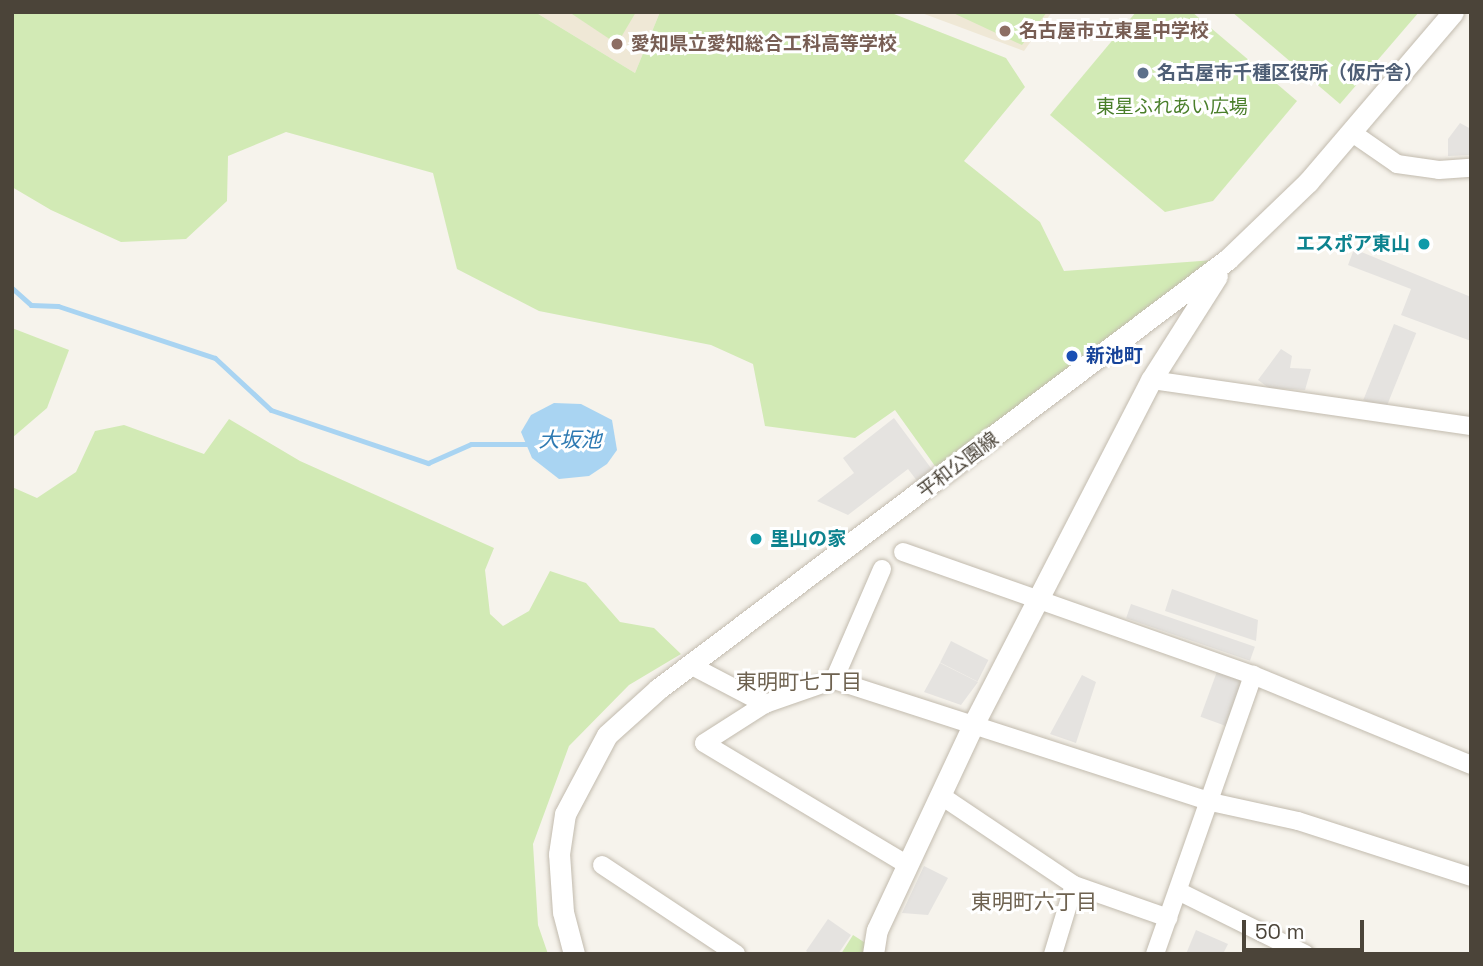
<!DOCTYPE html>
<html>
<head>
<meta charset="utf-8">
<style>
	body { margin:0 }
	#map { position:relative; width:1483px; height:966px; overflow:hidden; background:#f6f3ec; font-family:"Space Grotesk","Noto Sans JP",sans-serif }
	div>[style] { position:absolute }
	.education>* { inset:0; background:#efe8d6 }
	.green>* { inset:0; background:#d2eab5 }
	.parking>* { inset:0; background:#e5e3e0; transform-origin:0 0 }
	.water>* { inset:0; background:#a9d4f2 }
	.stream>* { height:5px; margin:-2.5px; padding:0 2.5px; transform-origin:2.5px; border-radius:2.5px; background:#a9d4f2 }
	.roads { filter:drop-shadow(0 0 2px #c2bbae) drop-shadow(0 0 2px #c2bbae) }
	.minor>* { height:18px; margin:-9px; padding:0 9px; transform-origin:9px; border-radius:9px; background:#fff }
	.tertiary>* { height:21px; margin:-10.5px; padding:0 10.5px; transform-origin:10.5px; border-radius:10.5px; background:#fff }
	.dots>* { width:19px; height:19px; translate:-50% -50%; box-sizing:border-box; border:4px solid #fff; border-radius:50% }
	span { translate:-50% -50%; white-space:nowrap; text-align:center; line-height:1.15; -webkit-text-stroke:6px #fff; paint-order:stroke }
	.education-label { font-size:19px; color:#785e54; font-weight:700 }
	.left { translate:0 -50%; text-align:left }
	.service-label { font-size:19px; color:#4e5e75; font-weight:700 }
	.park-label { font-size:19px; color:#4a7f2a }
	.culture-label { font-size:19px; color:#0d838f; font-weight:700 }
	.right { translate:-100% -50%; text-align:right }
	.transit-label { font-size:19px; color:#164399; font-weight:700 }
	.street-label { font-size:19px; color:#4b4439 }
	.water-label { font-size:21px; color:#2e7ab2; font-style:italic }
	.neighbourhood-label { font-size:21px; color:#6e6250 }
	.frame { position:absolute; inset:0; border:14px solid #4b4439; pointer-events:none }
	.scale { position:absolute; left:1242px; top:920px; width:122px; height:32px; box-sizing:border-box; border:4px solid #4b4439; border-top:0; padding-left:9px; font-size:21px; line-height:24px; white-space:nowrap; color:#4b4439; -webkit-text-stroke:5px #fff; paint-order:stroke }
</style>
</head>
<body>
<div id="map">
	<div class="education">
		<i style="clip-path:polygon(535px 12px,660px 12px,635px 73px)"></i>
		<i style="clip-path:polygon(919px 12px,1052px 12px,1024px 51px)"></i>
	</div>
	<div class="green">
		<i style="clip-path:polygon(12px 12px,535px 12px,635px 73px,660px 12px,889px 12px,1006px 58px,1025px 87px,964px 161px,1040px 222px,1064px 271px,1228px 259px,940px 473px,895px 410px,855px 438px,765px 426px,753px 364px,711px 345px,539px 311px,457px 269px,433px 173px,286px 132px,228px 156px,227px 201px,186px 239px,121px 242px,51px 210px,12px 187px)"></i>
		<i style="clip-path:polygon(569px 12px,636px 12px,617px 44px)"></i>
		<i style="clip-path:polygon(951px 12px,1047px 12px,1022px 45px)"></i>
		<i style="clip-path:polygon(1136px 12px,1192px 12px,1297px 101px,1213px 201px,1165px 212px,1050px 115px)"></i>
		<i style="clip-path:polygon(1232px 12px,1419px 12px,1340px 104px)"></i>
		<i style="clip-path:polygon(12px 328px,69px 350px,47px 408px,12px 438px)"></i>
		<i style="clip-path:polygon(229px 419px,300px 461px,494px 548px,485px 570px,490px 614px,503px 626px,529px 611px,550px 571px,586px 583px,620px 622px,654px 628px,681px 654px,629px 685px,569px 746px,533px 844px,538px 925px,548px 954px,12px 954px,12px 487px,37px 498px,76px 472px,95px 431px,124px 425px,204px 454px)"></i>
		<i style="clip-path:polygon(853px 935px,867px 944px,867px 954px,841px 954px)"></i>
	</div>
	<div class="parking">
		<i style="clip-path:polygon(1460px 123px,1471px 129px,1471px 155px,1448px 156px,1448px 139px)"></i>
		<i style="clip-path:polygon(1354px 249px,1471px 297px,1471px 341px,1401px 315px,1411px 289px,1348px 265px)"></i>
		<i style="left:1394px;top:324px;width:24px;height:82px;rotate:22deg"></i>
		<i style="clip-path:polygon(1281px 349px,1292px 356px,1290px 368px,1311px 369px,1305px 390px,1269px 388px,1258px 380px)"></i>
		<i style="clip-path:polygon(894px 418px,939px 479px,924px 490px,908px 469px,848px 515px,817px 501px,854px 473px,843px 458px)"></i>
		<i style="clip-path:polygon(1172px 589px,1258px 620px,1256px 641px,1165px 611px)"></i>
		<i style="left:1131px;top:604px;width:131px;height:15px;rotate:19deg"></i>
		<i style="left:951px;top:641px;width:42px;height:24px;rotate:27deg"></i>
		<i style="clip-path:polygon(940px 663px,978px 682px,961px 705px,924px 692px)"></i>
		<i style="left:1219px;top:666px;width:27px;height:54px;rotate:20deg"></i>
		<i style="clip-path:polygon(1082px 675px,1096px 682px,1076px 743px,1050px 734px)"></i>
		<i style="clip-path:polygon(924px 866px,948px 878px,928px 915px,902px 913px)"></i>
		<i style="clip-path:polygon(828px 919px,851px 935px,838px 954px,810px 954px,806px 951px)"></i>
		<i style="clip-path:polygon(1196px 930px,1228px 944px,1223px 954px,1186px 954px)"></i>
	</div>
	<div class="water">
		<i style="clip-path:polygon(554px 403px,581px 404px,612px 420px,617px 450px,607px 464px,589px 476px,559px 479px,532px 458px,521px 432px,531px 415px)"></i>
	</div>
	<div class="stream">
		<i style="left:12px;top:288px;width:25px;rotate:42deg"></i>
		<i style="left:31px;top:305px;width:27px;rotate:2deg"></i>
		<i style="left:58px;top:306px;width:165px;rotate:18.3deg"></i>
		<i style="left:215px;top:358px;width:76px;rotate:42.9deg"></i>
		<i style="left:271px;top:410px;width:166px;rotate:18.7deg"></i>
		<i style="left:428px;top:463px;width:47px;rotate:-23.8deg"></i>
		<i style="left:471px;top:444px;width:55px"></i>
	</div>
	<div class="roads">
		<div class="minor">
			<i style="left:1351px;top:132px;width:56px;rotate:34.8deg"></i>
			<i style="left:1397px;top:164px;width:42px;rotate:8.1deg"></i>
			<i style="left:1439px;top:170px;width:32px;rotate:-4deg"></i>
			<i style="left:1151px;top:380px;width:323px;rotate:8.2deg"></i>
			<i style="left:903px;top:552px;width:371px;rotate:19.4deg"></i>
			<i style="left:1253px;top:675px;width:236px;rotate:22.4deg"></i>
			<i style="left:690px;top:665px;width:85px;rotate:27.5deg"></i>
			<i style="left:834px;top:680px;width:121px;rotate:-66.6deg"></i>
			<i style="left:940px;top:795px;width:161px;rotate:33.9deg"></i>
			<i style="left:1074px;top:885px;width:100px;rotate:19.3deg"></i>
			<i style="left:906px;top:864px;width:235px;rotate:-149.1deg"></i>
			<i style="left:704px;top:743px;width:72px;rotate:-32.6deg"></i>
			<i style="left:765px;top:704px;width:73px;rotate:-19.2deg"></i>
			<i style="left:834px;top:680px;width:396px;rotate:17.9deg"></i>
			<i style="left:1211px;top:802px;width:89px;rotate:12.3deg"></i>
			<i style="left:1298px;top:821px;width:182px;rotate:17.9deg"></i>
			<i style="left:602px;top:865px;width:161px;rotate:33.6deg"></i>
			<i style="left:1178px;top:891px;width:142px;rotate:26.4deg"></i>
			<i style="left:1053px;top:954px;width:72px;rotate:-73.1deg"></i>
			<i style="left:1155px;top:954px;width:296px;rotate:-70.6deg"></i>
		</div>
		<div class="tertiary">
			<i style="left:574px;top:954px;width:43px;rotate:-104.7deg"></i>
			<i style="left:563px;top:912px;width:58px;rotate:-93.9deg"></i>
			<i style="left:559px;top:854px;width:40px;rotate:-81.5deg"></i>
			<i style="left:565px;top:814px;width:89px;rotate:-62deg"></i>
			<i style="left:607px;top:735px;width:69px;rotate:-42deg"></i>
			<i style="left:658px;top:689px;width:714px;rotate:-37.03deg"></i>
			<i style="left:1228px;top:259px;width:111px;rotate:-43.9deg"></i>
			<i style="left:1308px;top:182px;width:223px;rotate:-49.5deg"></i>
			<i style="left:873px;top:954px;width:24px;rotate:-81deg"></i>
			<i style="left:877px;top:930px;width:229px;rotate:-64.9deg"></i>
			<i style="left:974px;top:723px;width:386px;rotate:-62.7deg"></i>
			<i style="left:1151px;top:380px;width:123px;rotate:-57.6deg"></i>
		</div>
	</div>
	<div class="dots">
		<i style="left:1005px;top:31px;background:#8d6e63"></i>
		<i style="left:617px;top:44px;background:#8d6e63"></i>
		<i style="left:1143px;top:73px;background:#5c6f8a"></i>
		<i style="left:1424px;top:244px;background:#0f9aa8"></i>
		<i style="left:1072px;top:356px;background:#1a4fb4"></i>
		<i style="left:756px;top:539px;background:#0f9aa8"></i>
	</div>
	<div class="education-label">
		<span class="left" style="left:1019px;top:31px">名古屋市立東星中学校</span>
		<span class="left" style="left:631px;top:44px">愛知県立愛知総合工科高等学校</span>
	</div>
	<div class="service-label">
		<span class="left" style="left:1157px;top:73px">名古屋市千種区役所（仮庁舎）</span>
	</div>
	<div class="park-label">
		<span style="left:1172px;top:107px">東星ふれあい広場</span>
	</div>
	<div class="culture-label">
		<span class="right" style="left:1410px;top:244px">エスポア東山</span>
		<span class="left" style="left:770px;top:539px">里山の家</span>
	</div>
	<div class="transit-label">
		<span class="left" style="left:1086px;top:356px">新池町</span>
	</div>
	<div class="street-label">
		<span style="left:958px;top:465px;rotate:-37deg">平和公園線</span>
	</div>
	<div class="water-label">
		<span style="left:570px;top:440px">大坂池</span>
	</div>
	<div class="neighbourhood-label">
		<span style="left:799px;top:682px">東明町七丁目</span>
		<span style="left:1034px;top:902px">東明町六丁目</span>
	</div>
	<div class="frame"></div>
	<div class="scale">50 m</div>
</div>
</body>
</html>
